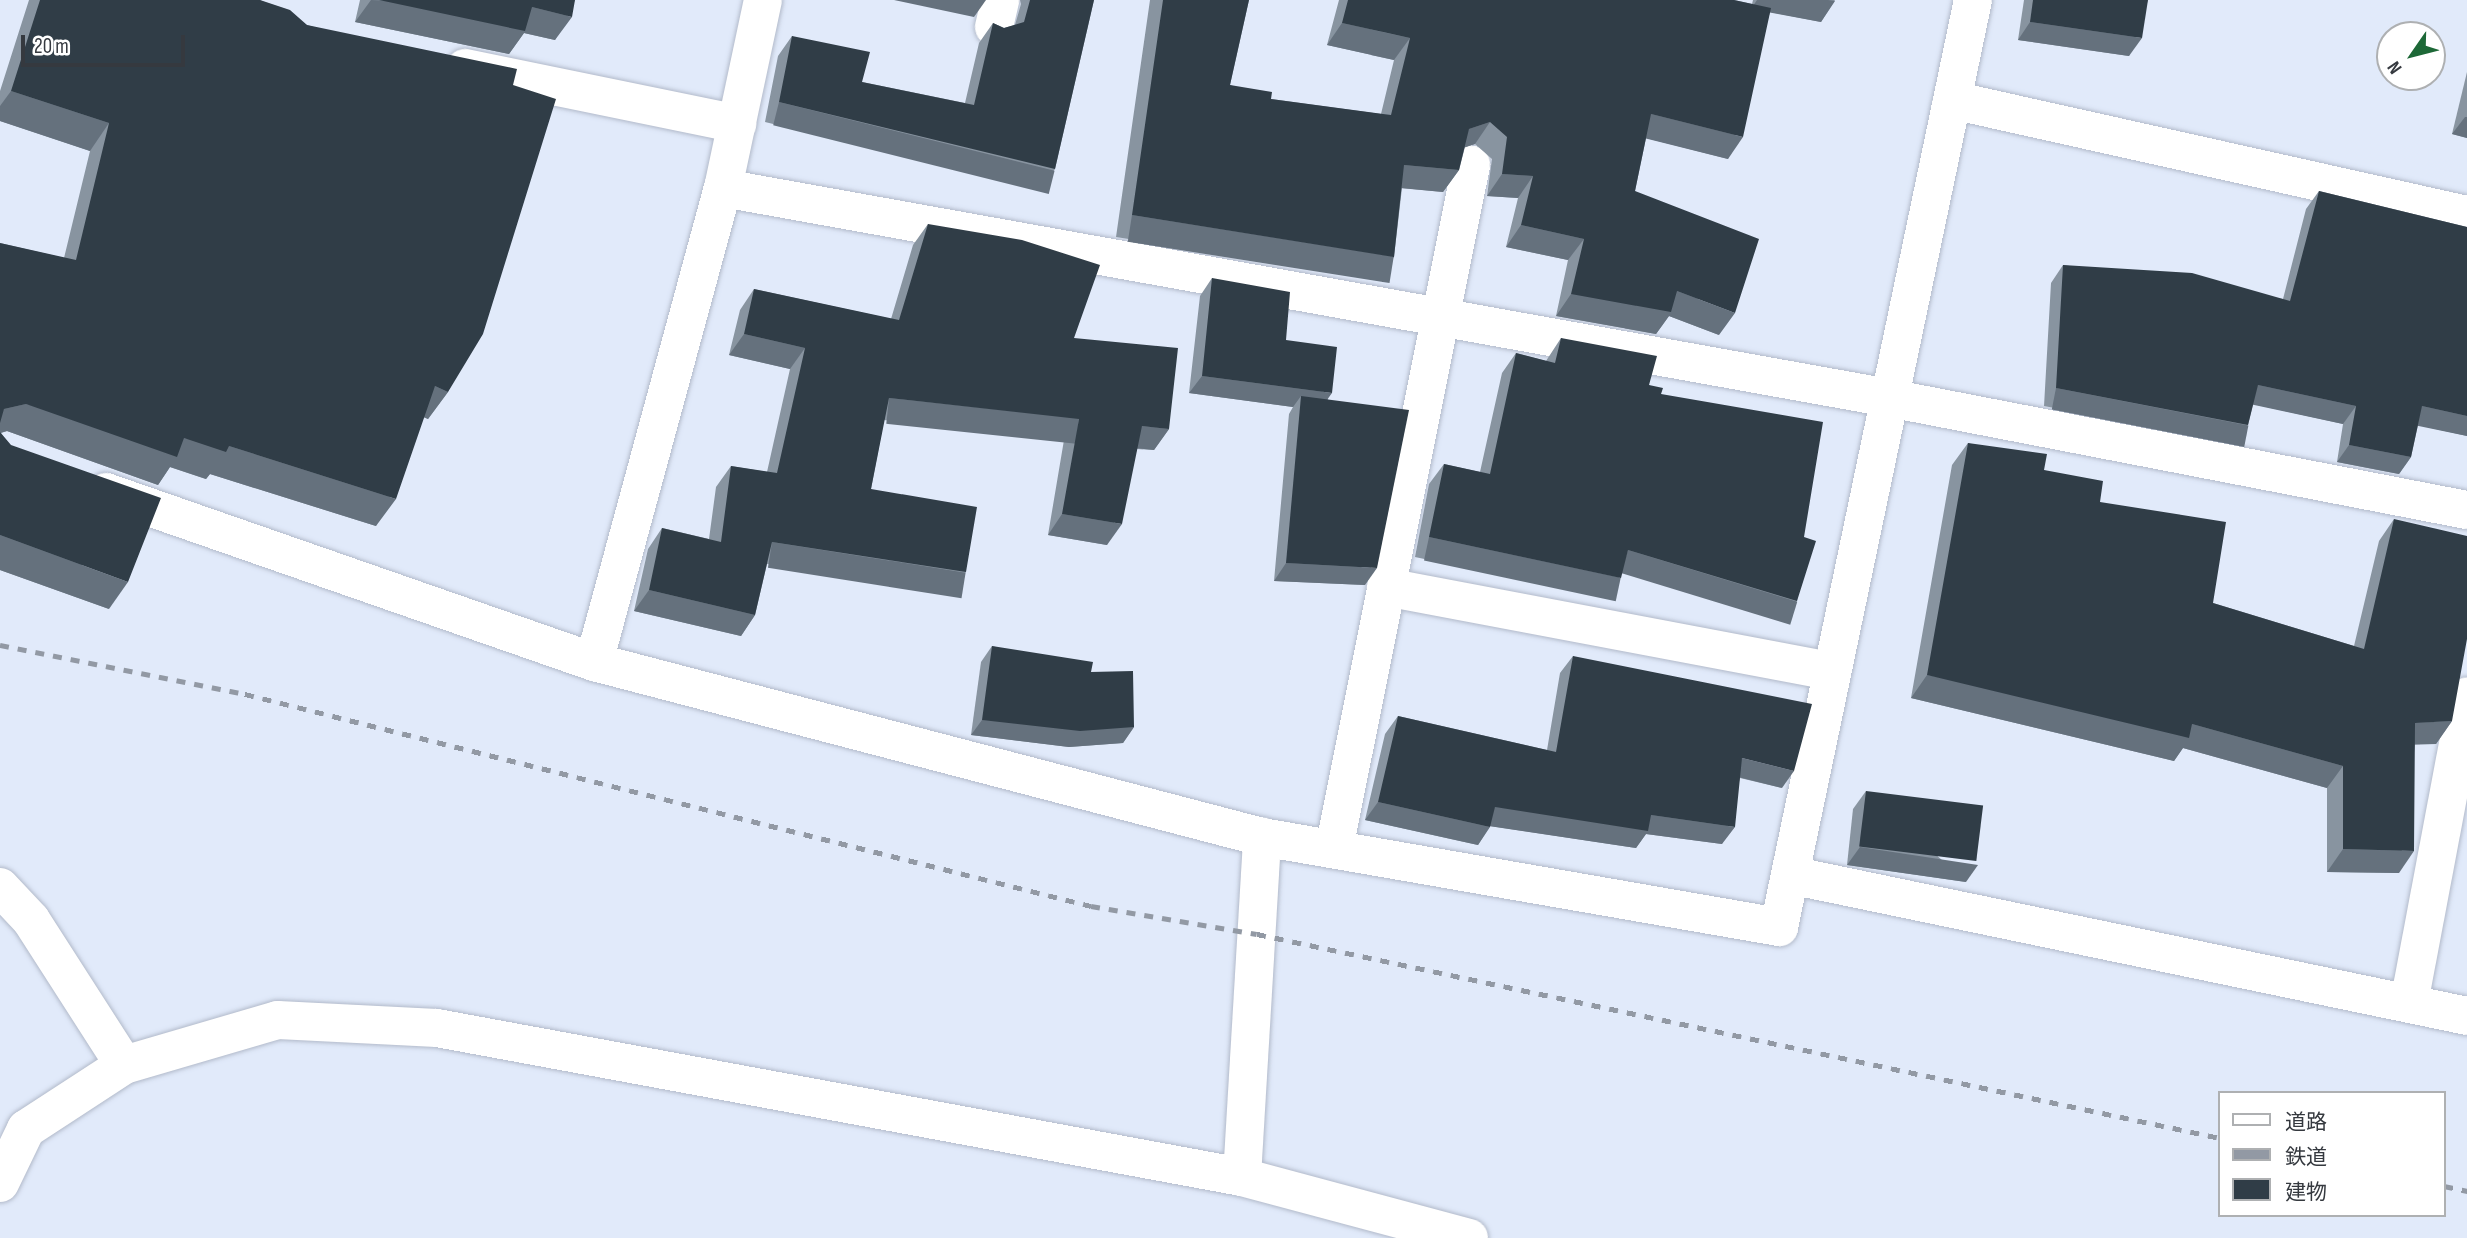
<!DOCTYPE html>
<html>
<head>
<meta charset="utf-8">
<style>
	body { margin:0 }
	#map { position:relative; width:2467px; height:1238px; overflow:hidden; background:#e1eafa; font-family:"Sofia Sans Condensed","Noto Sans JP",sans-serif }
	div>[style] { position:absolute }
	.roads { filter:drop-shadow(0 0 2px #b2baca) drop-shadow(0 0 2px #b2baca) }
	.minor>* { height:38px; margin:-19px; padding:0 19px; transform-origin:19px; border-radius:19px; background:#fff }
	.rail>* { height:5px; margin-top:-2.5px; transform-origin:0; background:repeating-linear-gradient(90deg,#9299a4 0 9px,transparent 0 18px) }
	.wall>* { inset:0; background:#8894a0 }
	.shaded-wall>* { inset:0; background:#65717d; transform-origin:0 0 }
	.building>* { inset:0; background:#303d47; transform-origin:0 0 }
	span { translate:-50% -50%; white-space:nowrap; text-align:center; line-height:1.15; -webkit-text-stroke:7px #fff; paint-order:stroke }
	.legend { position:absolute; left:2218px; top:1091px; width:228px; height:126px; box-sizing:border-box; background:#fff; border:2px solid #aeb0b2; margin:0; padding:9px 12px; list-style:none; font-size:21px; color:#35393f }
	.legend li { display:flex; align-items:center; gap:14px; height:35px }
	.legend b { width:35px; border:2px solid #aeb0b2 }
	.north { position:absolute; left:2376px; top:21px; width:70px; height:70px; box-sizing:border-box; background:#fff; border:2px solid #aeb0b2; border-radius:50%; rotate:235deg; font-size:19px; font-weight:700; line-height:28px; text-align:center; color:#35393f }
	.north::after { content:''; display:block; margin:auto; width:24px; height:32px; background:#1d6837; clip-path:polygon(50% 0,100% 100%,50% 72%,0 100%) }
	.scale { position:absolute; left:21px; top:35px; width:164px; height:32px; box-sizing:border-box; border:4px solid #35393f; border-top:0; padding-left:9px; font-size:21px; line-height:24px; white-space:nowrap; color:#35393f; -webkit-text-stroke:5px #fff; paint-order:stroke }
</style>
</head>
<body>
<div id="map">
	<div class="roads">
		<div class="minor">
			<i style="left:994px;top:27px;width:28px;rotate:-77deg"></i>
			<i style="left:465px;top:68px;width:278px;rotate:11.6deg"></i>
			<i style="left:1952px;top:100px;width:528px;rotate:12.59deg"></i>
			<i style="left:723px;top:188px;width:1185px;rotate:10.21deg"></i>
			<i style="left:1889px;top:398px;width:589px;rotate:10.97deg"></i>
			<i style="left:106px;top:492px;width:517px;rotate:19.21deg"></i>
			<i style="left:594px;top:662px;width:691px;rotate:14.68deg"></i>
			<i style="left:1262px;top:837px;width:525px;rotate:9.88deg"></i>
			<i style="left:1779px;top:927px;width:947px;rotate:-78.18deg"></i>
			<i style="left:1386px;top:587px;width:454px;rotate:10.7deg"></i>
			<i style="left:594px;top:662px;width:491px;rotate:-74.8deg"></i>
			<i style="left:723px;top:188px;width:192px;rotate:-78deg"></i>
			<i style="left:1334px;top:849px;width:698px;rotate:-78.67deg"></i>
			<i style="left:1790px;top:875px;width:692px;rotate:11.76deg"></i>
			<i style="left:0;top:887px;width:45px;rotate:46.8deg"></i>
			<i style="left:31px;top:920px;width:172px;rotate:57.3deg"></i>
			<i style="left:2409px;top:1003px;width:312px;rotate:-79.3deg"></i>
			<i style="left:1242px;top:1177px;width:341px;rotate:-86.6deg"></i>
			<i style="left:0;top:1183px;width:60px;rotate:-64.3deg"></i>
			<i style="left:26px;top:1129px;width:117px;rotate:-33.1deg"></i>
			<i style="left:124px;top:1065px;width:160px;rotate:-16.3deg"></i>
			<i style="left:278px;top:1020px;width:159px;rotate:2.9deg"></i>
			<i style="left:437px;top:1028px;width:819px;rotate:10.49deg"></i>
			<i style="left:1242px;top:1177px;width:235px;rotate:15deg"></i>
		</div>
	</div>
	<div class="rail">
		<i style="left:0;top:645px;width:250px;rotate:11.3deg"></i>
		<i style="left:245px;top:694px;width:872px;rotate:14.07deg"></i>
		<i style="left:1091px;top:906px;width:168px;rotate:9.6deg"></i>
		<i style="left:1257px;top:934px;width:984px;rotate:11.96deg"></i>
		<i style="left:2444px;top:1186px;width:24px;rotate:12deg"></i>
	</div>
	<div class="wall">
		<i style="clip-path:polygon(29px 0,260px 0,307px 25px,513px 85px,448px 392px,428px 419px,424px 417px,376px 526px,210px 474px,206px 479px,170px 467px,158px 485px,7px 431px,1px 433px,109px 609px,0 570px,0 243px,64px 258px,90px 151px,0 121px,0 91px)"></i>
		<i style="clip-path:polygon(360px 0,575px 0,555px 40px,524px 33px,509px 54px,355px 22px)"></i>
		<i style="clip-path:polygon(1020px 0,1094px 0,1055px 169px,1041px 189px,765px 122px,778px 56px,792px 36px,862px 82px,965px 103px,979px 43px,993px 23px,1004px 28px,1015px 25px,1021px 4px)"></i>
		<i style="clip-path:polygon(1150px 0,1249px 0,1230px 85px,1271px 99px,1381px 114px,1394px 60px,1327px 45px,1339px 0,1734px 0,1752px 4px,1753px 0,1835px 0,1821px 22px,1770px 12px,1728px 159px,1646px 138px,1635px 191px,1719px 335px,1669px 316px,1656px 334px,1556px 316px,1568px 260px,1506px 247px,1518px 198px,1487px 196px,1492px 159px,1475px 144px,1465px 147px,1459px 170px,1443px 192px,1402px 188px,1394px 257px,1379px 279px,1116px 237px)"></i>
		<i style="clip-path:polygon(2024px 0,2148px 0,2129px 56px,2018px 40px)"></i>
		<i style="clip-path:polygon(2467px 72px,2467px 138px,2452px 134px)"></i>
		<i style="clip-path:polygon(2319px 191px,2467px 227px,2467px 436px,2418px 425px,2411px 457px,2399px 474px,2337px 462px,2343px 424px,2253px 404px,2248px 425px,2235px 443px,2044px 406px,2051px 283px,2063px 265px,2283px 299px,2306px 209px)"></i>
		<i style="clip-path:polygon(928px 224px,1074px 338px,1169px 429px,1154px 450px,1137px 449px,1107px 545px,1048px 535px,1064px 440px,884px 420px,871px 489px,966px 572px,951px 593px,767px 564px,755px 615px,741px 636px,634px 611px,648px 549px,662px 528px,709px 539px,716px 487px,731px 466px,767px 472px,790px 369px,729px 355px,740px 310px,754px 289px,891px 319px,913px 245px)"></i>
		<i style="clip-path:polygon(1212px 278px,1286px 340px,1328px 399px,1365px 585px,1274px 581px,1289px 414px,1293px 407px,1189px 393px,1200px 296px)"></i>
		<i style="clip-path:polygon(1561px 338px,1649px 385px,1661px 394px,1804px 537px,1797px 601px,1783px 621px,1622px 572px,1607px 598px,1415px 557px,1429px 484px,1444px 464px,1480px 472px,1502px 373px,1516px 353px,1546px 361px)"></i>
		<i style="clip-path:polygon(1968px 443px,2044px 470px,2100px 502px,2213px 603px,2354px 646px,2379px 541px,2394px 519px,2452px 721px,2436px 744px,2415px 744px,2399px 873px,2327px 872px,2327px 788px,2183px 748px,2174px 761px,1911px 698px,1952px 465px)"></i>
		<i style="clip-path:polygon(992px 646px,1091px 672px,1134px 727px,1123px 743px,1069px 747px,971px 735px,981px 662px)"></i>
		<i style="clip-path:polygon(1573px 656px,1782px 788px,1740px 778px,1722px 844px,1646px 834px,1636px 848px,1490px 826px,1478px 845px,1365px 820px,1385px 734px,1398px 716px,1547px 750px,1560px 673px)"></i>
		<i style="clip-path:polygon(1866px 791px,1966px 882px,1847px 865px,1853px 809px)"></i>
	</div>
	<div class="shaded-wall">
		<i style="clip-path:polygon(371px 0,532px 7px,572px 17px,555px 40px,524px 33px,509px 54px,355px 22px)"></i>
		<i style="clip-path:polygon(894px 0,986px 0,974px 17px)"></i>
		<i style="clip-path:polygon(1757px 0,1828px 0,1835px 1px,1821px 22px,1751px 9px)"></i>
		<i style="clip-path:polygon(2030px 22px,2142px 38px,2129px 56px,2018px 40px)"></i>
		<i style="clip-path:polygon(1342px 23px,1410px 38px,1394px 60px,1327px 45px)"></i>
		<i style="clip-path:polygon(11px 91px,109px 123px,90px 151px,0 121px,0 106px)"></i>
		<i style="left:779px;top:102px;width:284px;height:24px;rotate:14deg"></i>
		<i style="clip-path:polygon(1651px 114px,1743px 137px,1728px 159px,1636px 136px)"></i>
		<i style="clip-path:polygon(2465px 117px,2467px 117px,2467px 138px,2452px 134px)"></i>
		<i style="clip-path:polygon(1490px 122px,1475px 144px,1454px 151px,1469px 129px)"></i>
		<i style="clip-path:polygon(1404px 165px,1459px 170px,1443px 192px,1389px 187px)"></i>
		<i style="clip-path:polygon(1502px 174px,1533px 176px,1518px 198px,1487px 196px)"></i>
		<i style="left:1132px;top:215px;width:265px;height:27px;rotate:9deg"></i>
		<i style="clip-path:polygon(1521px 225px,1584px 239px,1568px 260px,1506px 247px)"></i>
		<i style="clip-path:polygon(1677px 291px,1735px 313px,1719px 335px,1669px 316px,1656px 334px,1556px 316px,1571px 294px)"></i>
		<i style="clip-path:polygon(744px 334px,805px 348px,790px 369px,729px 355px)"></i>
		<i style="clip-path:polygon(1202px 376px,1332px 393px,1319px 411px,1301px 396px,1293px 407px,1189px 393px)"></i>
		<i style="clip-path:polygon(2258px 385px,2356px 406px,2343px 424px,2245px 403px)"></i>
		<i style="clip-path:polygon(435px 386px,448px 392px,428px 419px,416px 414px)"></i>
		<i style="left:2056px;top:388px;width:196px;height:22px;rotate:11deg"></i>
		<i style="left:889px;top:398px;width:191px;height:26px;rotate:6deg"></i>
		<i style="clip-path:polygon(26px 404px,184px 438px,229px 446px,396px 499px,376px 526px,210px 474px,206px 479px,170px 467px,158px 485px,7px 431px,0 433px,0 415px,4px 409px)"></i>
		<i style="clip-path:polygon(2422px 406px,2467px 416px,2467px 436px,2409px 424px)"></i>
		<i style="clip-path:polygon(1142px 426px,1169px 429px,1154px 450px,1127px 447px)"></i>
		<i style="clip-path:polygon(2349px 445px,2411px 457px,2399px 474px,2337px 462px)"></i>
		<i style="clip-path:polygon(1062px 514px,1122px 524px,1107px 545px,1048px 535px)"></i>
		<i style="clip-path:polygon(0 535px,128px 582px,109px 609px,0 570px)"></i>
		<i style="left:1429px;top:537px;width:196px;height:24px;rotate:12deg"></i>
		<i style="left:772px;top:542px;width:196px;height:26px;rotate:9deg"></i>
		<i style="left:1628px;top:550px;width:177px;height:24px;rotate:17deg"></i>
		<i style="clip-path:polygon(1286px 563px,1377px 568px,1365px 585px,1274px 581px)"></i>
		<i style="clip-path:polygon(649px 590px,755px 615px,741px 636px,634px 611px)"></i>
		<i style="clip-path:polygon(1927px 675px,2192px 724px,2343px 766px,2327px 788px,2183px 748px,2174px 761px,1911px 698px)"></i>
		<i style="clip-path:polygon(982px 720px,1134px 727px,1123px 743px,1069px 747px,971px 735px)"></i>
		<i style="clip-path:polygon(2452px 721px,2436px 744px,2399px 745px,2415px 723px)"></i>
		<i style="clip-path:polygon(1742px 758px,1794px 771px,1782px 788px,1730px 775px)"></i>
		<i style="clip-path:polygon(1378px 802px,1490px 827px,1478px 845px,1365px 820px)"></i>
		<i style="clip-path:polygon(1495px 807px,1651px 815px,1735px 827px,1722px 844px,1646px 834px,1636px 848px,1482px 825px)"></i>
		<i style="clip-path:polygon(1860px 847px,1978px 865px,1966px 882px,1847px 865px)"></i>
		<i style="clip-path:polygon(2343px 849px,2414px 851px,2399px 873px,2327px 872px)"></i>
	</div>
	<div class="building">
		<i style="clip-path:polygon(40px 0,260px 0,290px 10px,307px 25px,517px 69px,513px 85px,556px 99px,483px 334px,448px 392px,435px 386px,396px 499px,229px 446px,226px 452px,184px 438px,177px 457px,26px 404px,4px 409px,0 423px,0 243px,76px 260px,109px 123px,11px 91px)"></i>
		<i style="clip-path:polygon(379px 0,575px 0,572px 17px,532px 7px,525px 31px)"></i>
		<i style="clip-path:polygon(1030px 0,1094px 0,1055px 169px,779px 102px,792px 36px,870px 52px,862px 82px,974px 105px,993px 23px,1004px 28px,1024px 22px)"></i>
		<i style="clip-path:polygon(1163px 0,1249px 0,1230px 85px,1272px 92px,1271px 99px,1391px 115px,1410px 38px,1342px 23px,1348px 0,1734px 0,1771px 8px,1743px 137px,1651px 114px,1635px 191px,1759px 239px,1735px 313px,1677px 291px,1671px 312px,1571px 294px,1584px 239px,1521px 225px,1533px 176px,1502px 174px,1507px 137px,1490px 122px,1469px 129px,1459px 170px,1404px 165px,1394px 257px,1132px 215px)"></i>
		<i style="clip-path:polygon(2033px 0,2148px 0,2142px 38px,2030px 22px)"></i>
		<i style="clip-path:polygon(2319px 191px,2467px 227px,2467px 416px,2422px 406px,2411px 457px,2349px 445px,2356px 406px,2258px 385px,2248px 425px,2056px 388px,2063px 265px,2192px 273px,2290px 301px)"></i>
		<i style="clip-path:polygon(928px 224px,1022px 240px,1100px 265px,1074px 338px,1178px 348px,1169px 429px,1142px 426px,1122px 524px,1062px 514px,1079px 419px,889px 398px,871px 489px,977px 507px,966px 572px,772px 542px,755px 615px,649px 590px,662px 528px,721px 542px,731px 466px,777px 473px,805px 348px,744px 334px,754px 289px,899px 320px)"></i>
		<i style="clip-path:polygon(1212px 278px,1290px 292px,1286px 340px,1337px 347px,1332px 393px,1202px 376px)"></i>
		<i style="clip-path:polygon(1561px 338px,1657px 356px,1649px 385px,1663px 388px,1661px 394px,1823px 422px,1804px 537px,1816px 541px,1797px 601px,1628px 550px,1621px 578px,1429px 537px,1444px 464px,1490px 474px,1516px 353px,1555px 363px)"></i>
		<i style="clip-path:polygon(1301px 396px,1409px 410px,1377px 568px,1286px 563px)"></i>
		<i style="clip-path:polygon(0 432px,11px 445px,161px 498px,128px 582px,0 535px)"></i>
		<i style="clip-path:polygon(1968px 443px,2047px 454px,2044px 470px,2103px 481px,2100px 502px,2226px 522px,2213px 603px,2364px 649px,2394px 519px,2467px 536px,2467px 639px,2452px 721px,2415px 723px,2414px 851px,2343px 849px,2343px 766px,2192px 724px,2189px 738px,1927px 675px)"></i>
		<i style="clip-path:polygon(992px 646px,1093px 662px,1091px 672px,1133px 671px,1134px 727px,1080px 731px,982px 720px)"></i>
		<i style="clip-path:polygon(1573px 656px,1812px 704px,1794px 771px,1742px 758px,1735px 827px,1651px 815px,1648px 831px,1495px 807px,1490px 827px,1378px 802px,1398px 716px,1556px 752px)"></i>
		<i style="left:1866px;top:791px;width:118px;height:56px;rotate:7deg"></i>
	</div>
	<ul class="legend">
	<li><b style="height:9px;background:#fff"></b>道路</li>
	<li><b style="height:9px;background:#9299a4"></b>鉄道</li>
	<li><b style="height:19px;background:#303d47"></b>建物</li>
	</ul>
	<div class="north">N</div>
	<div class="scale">20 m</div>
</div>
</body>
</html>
